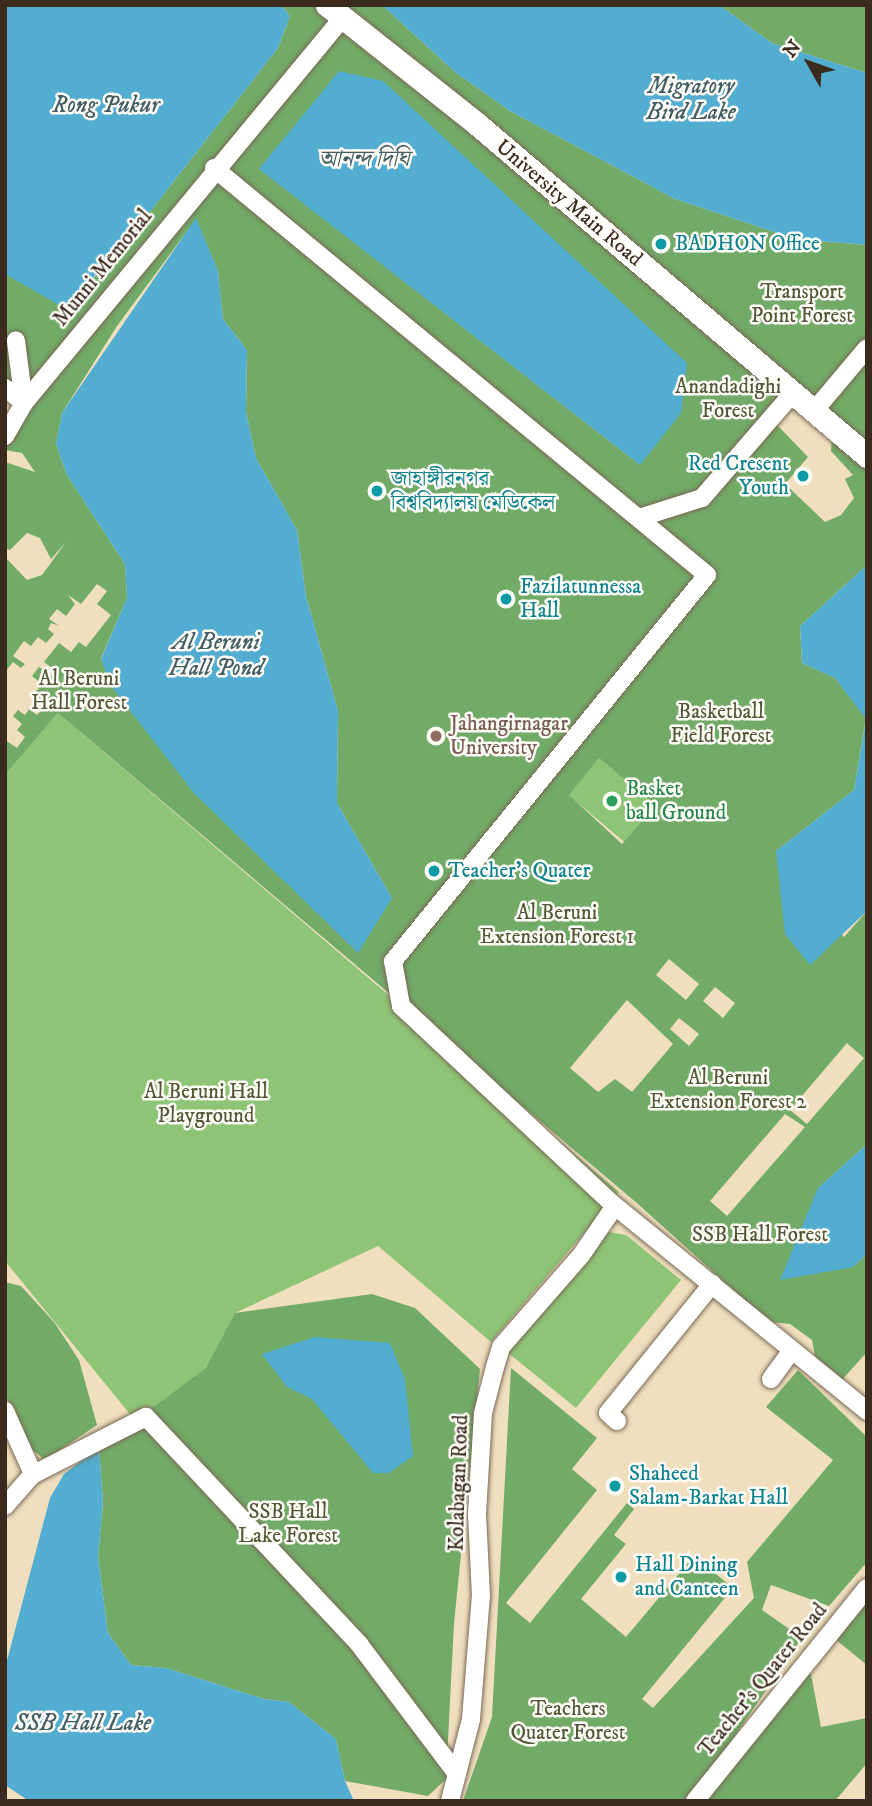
<!DOCTYPE html>
<html>
<head>
<meta charset="utf-8">
<style>
	body { margin:0 }
	#map { position:relative; width:872px; height:1806px; overflow:hidden; background:#efdfbe; font-family:"IM FELL DW Pica","Noto Serif Bengali",serif }
	div>[style] { position:absolute }
	.green>* { inset:0; background:#8ec476; transform-origin:0 0 }
	.forest>* { inset:0; background:#72aa67 }
	.water>* { inset:0; background:#52add0 }
	.roads { filter:drop-shadow(0 0 2px #7a6956) drop-shadow(0 0 2px #7a6956) }
	.minor>* { height:18px; margin:-9px; padding:0 9px; transform-origin:9px; border-radius:9px; background:#fff }
	.tertiary>* { height:23px; margin:-11.5px; padding:0 11.5px; transform-origin:11.5px; border-radius:11.5px; background:#fff }
	.dots>* { width:19px; height:19px; translate:-50% -50%; box-sizing:border-box; border:4px solid #fdfcf7; border-radius:50% }
	span { translate:-50% -50%; white-space:nowrap; text-align:center; line-height:1.15; -webkit-text-stroke:5px #fdfcf7; paint-order:stroke }
	.street-label { font-size:21px; color:#3b2a1e }
	.culture-label { font-size:21px; color:#0d838f }
	.left { translate:0 -50%; text-align:left }
	.right { translate:-100% -50%; text-align:right }
	.park-label { font-size:21px; color:#545838 }
	.education-label { font-size:21px; color:#785e54 }
	.leisure-label { font-size:21px; color:#27864d }
	.water-label { font-size:23px; color:#445e65; font-style:italic }
	.frame { position:absolute; inset:0; border:7px solid #3b2a1e; pointer-events:none }
	.north { position:absolute; left:774px; top:28px; width:70px; height:70px; -webkit-text-stroke:5px #fdfcf7; paint-order:stroke; rotate:310deg; font-size:19px; font-weight:700; line-height:28px; text-align:center; color:#3b2a1e }
	.north::after { content:''; display:block; margin:auto; width:24px; height:32px; background:#3b2a1e; clip-path:polygon(50% 0,100% 100%,50% 72%,0 100%) }
</style>
</head>
<body>
<div id="map">
	<div class="green">
		<i style="clip-path:polygon(58px 713px,619px 1192px,491px 1342px,378px 1246px,235px 1313px,207px 1368px,138px 1424px,5px 1261px,5px 775px)"></i>
		<i style="left:599px;top:758px;width:75px;height:48px;rotate:40deg"></i>
		<i style="clip-path:polygon(609px 1232px,626px 1235px,681px 1280px,576px 1408px,506px 1351px,596px 1240px)"></i>
	</div>
	<div class="forest">
		<i style="clip-path:polygon(evenodd,281px 5px,382px 5px,455px 72px,510px 111px,675px 199px,795px 239px,867px 245px,867px 445px,793px 393px,702px 498px,639px 518px,714px 572px,654px 519px,711px 499px,777px 425px,808px 457px,785px 484px,825px 522px,841px 515px,854px 498px,845px 479px,853px 475px,831px 451px,832px 436px,867px 460px,867px 565px,800px 626px,802px 663px,835px 678px,866px 718px,854px 790px,776px 851px,844px 937px,867px 911px,867px 1144px,818px 1188px,853px 1267px,867px 1254px,867px 1352px,841px 1381px,816px 1361px,812px 1340px,790px 1324px,769px 1322px,638px 1204px,58px 713px,5px 775px,5px 740px,17px 748px,25px 737px,17px 730px,22px 724px,13px 716px,18px 710px,25px 715px,29px 709px,37px 715px,47px 704px,34px 694px,42px 684px,32px 676px,39px 667px,52px 676px,56px 671px,44px 662px,59px 643px,71px 652px,79px 642px,86px 647px,111px 615px,97px 604px,107px 591px,97px 584px,81px 604px,68px 595px,75px 604px,66px 616px,57px 609px,49px 619px,59px 626px,51px 623px,48px 629px,54px 634px,46px 643px,38px 637px,31px 646px,24px 641px,13px 656px,25px 664px,21px 668px,13px 662px,5px 672px,5px 557px,27px 580px,42px 575px,66px 542px,51px 559px,40px 538px,27px 533px,10px 550px,5px 548px,5px 462px,35px 472px,22px 453px,5px 450px,5px 436px,24px 403px,5px 388px,5px 271px,67px 309px,142px 222px,278px 48px,290px 16px,281px 5px,283px 142px,640px 465px,260px 169px,283px 142px,281px 5px,196px 219px,218px 271px,223px 319px,247px 350px,246px 412px,256px 458px,297px 530px,306px 596px,338px 711px,337px 803px,392px 898px,101px 658px,127px 598px,125px 564px,67px 475px,56px 444px,62px 413px,117px 326px,196px 219px,281px 5px,599px 758px,656px 806px,622px 844px,569px 795px,599px 758px,281px 5px,669px 959px,699px 984px,686px 1000px,656px 975px,669px 959px,281px 5px,715px 987px,735px 1003px,723px 1018px,703px 1001px,715px 987px,281px 5px,627px 1000px,673px 1044px,632px 1092px,615px 1079px,598px 1092px,570px 1068px,627px 1000px,281px 5px,679px 1018px,699px 1034px,689px 1046px,670px 1029px,679px 1018px,281px 5px,847px 1043px,864px 1058px,807px 1124px,790px 1110px,847px 1043px,281px 5px,785px 1114px,805px 1127px,727px 1216px,710px 1201px,785px 1114px)"></i>
		<i style="clip-path:polygon(719px 5px,867px 5px,867px 73px,772px 43px)"></i>
		<i style="clip-path:polygon(5px 1282px,21px 1286px,54px 1322px,79px 1360px,97px 1425px,45px 1460px,30px 1448px,5px 1394px)"></i>
		<i style="clip-path:polygon(372px 1294px,415px 1308px,480px 1369px,454px 1623px,446px 1779px,428px 1796px,345px 1781px,336px 1739px,289px 1702px,264px 1699px,166px 1668px,131px 1665px,108px 1633px,98px 1557px,103px 1502px,99px 1448px,206px 1368px,235px 1313px)"></i>
		<i style="clip-path:polygon(511px 1368px,597px 1438px,572px 1469px,597px 1490px,506px 1603px,530px 1623px,627px 1503px,634px 1509px,614px 1535px,626px 1544px,581px 1599px,626px 1637px,694px 1556px,733px 1588px,642px 1699px,653px 1708px,754px 1598px,747px 1562px,833px 1460px,766px 1407px,798px 1370px,867px 1437px,867px 1562px,829px 1606px,771px 1585px,762px 1610px,802px 1638px,690px 1801px,463px 1801px,492px 1717px)"></i>
		<i style="clip-path:polygon(867px 1598px,867px 1665px,835px 1639px)"></i>
		<i style="clip-path:polygon(810px 1669px,821px 1727px,867px 1718px,867px 1763px,835px 1801px,704px 1801px)"></i>
	</div>
	<div class="water">
		<i style="clip-path:polygon(5px 5px,281px 5px,290px 16px,278px 48px,142px 222px,66px 309px,5px 274px)"></i>
		<i style="clip-path:polygon(382px 5px,719px 5px,772px 43px,867px 73px,867px 245px,795px 239px,675px 199px,510px 111px,455px 72px)"></i>
		<i style="clip-path:polygon(339px 71px,383px 81px,687px 363px,681px 413px,640px 465px,259px 169px)"></i>
		<i style="clip-path:polygon(196px 218px,218px 271px,223px 319px,247px 350px,246px 412px,256px 458px,297px 530px,306px 596px,338px 711px,337px 803px,392px 898px,358px 953px,194px 793px,111px 686px,101px 659px,127px 598px,125px 564px,67px 475px,56px 444px,62px 413px)"></i>
		<i style="clip-path:polygon(867px 565px,867px 911px,810px 965px,785px 934px,776px 851px,854px 790px,866px 719px,835px 678px,802px 663px,800px 626px)"></i>
		<i style="clip-path:polygon(867px 1144px,867px 1254px,853px 1267px,780px 1280px,818px 1188px)"></i>
		<i style="clip-path:polygon(315px 1337px,390px 1343px,405px 1380px,413px 1456px,389px 1473px,373px 1473px,312px 1399px,287px 1387px,262px 1354px)"></i>
		<i style="clip-path:polygon(99px 1448px,103px 1502px,98px 1557px,108px 1633px,131px 1665px,166px 1668px,264px 1699px,289px 1702px,336px 1739px,345px 1781px,354px 1801px,29px 1801px,5px 1785px,5px 1668px,50px 1498px,64px 1474px)"></i>
	</div>
	<div class="roads">
		<div class="minor">
			<i style="left:214px;top:168px;width:639px;rotate:39.54deg"></i>
			<i style="left:707px;top:575px;width:498px;rotate:129.1deg"></i>
			<i style="left:393px;top:961px;width:46px;rotate:79.9deg"></i>
			<i style="left:401px;top:1006px;width:293px;rotate:43.1deg"></i>
			<i style="left:615px;top:1206px;width:325px;rotate:39.1deg"></i>
			<i style="left:5px;top:388px;width:24px;rotate:38deg"></i>
			<i style="left:24px;top:403px;width:499px;rotate:-50.4deg"></i>
			<i style="left:814px;top:411px;width:82px;rotate:-49.9deg"></i>
			<i style="left:5px;top:436px;width:38px;rotate:-60deg"></i>
			<i style="left:24px;top:403px;width:63px;rotate:-97.4deg"></i>
			<i style="left:639px;top:518px;width:66px;rotate:-17.6deg"></i>
			<i style="left:702px;top:498px;width:139px;rotate:-49.1deg"></i>
			<i style="left:771px;top:1379px;width:34px;rotate:-54deg"></i>
			<i style="left:5px;top:1411px;width:69px;rotate:66deg"></i>
			<i style="left:33px;top:1474px;width:43px;rotate:131.2deg"></i>
			<i style="left:617px;top:1421px;width:12px;rotate:-138deg"></i>
			<i style="left:608px;top:1413px;width:166px;rotate:-51.1deg"></i>
			<i style="left:32px;top:1475px;width:128px;rotate:-27deg"></i>
			<i style="left:146px;top:1417px;width:311px;rotate:46.8deg"></i>
			<i style="left:359px;top:1644px;width:163px;rotate:53deg"></i>
			<i style="left:450px;top:1801px;width:85px;rotate:-75.6deg"></i>
			<i style="left:471px;top:1719px;width:123px;rotate:-85.4deg"></i>
			<i style="left:481px;top:1596px;width:82px;rotate:-92.8deg"></i>
			<i style="left:477px;top:1514px;width:101px;rotate:-86.6deg"></i>
			<i style="left:483px;top:1413px;width:48px;rotate:-75.4deg"></i>
			<i style="left:495px;top:1367px;width:21px;rotate:-73deg"></i>
			<i style="left:501px;top:1347px;width:123px;rotate:-48.9deg"></i>
			<i style="left:582px;top:1254px;width:58px;rotate:-55.5deg"></i>
			<i style="left:695px;top:1801px;width:274px;rotate:-51.1deg"></i>
		</div>
		<div class="tertiary">
			<i style="left:327px;top:5px;width:191px;rotate:38.4deg"></i>
			<i style="left:477px;top:124px;width:512px;rotate:40.41deg"></i>
		</div>
	</div>
	<div class="dots">
		<i style="left:661px;top:244px;background:#0f9aa8"></i>
		<i style="left:803px;top:476px;background:#0f9aa8"></i>
		<i style="left:377px;top:491px;background:#0f9aa8"></i>
		<i style="left:506px;top:599px;background:#0f9aa8"></i>
		<i style="left:436px;top:736px;background:#8d6e63"></i>
		<i style="left:612px;top:801px;background:#2e9e5b"></i>
		<i style="left:434px;top:871px;background:#0f9aa8"></i>
		<i style="left:615px;top:1486px;background:#0f9aa8"></i>
		<i style="left:621px;top:1577px;background:#0f9aa8"></i>
	</div>
	<div class="street-label">
		<span style="left:569px;top:203px;rotate:40deg">University Main Road</span>
		<span style="left:103px;top:268px;rotate:-51deg">Munni Memorial</span>
		<span style="left:459px;top:1483px;rotate:-88deg">Kolabagan Road</span>
		<span style="left:763px;top:1680px;rotate:-51deg">Teacher's Quater Road</span>
	</div>
	<div class="culture-label">
		<span class="left" style="left:675px;top:244px">BADHON Office</span>
		<span class="right" style="left:789px;top:476px">Red Cresent<br>Youth</span>
		<span class="left" style="left:391px;top:491px">জাহাঙ্গীরনগর<br>বিশ্ববিদ্যালয় মেডিকেল</span>
		<span class="left" style="left:520px;top:599px">Fazilatunnessa<br>Hall</span>
		<span class="left" style="left:448px;top:871px">Teacher's Quater</span>
		<span class="left" style="left:629px;top:1486px">Shaheed<br>Salam-Barkat Hall</span>
		<span class="left" style="left:635px;top:1577px">Hall Dining<br>and Canteen</span>
	</div>
	<div class="park-label">
		<span style="left:802px;top:304px">Transport<br>Point Forest</span>
		<span style="left:728px;top:399px">Anandadighi<br>Forest</span>
		<span style="left:79px;top:691px">Al Beruni<br>Hall Forest</span>
		<span style="left:721px;top:724px">Basketball<br>Field Forest</span>
		<span style="left:557px;top:925px">Al Beruni<br>Extension Forest 1</span>
		<span style="left:728px;top:1090px">Al Beruni<br>Extension Forest 2</span>
		<span style="left:206px;top:1104px">Al Beruni Hall<br>Playground</span>
		<span style="left:760px;top:1235px">SSB Hall Forest</span>
		<span style="left:288px;top:1524px">SSB Hall<br>Lake Forest</span>
		<span style="left:568px;top:1721px">Teachers<br>Quater Forest</span>
	</div>
	<div class="education-label">
		<span class="left" style="left:450px;top:736px">Jahangirnagar<br>University</span>
	</div>
	<div class="leisure-label">
		<span class="left" style="left:626px;top:801px">Basket<br>ball Ground</span>
	</div>
	<div class="water-label">
		<span style="left:691px;top:100px">Migratory<br>Bird Lake</span>
		<span style="left:106px;top:106px">Rong Pukur</span>
		<span style="left:364px;top:160px">আনন্দ দিঘি</span>
		<span style="left:216px;top:656px">Al Beruni<br>Hall Pond</span>
		<span style="left:83px;top:1724px">SSB Hall Lake</span>
	</div>
	<div class="frame"></div>
	<div class="north">N</div>
</div>
</body>
</html>
